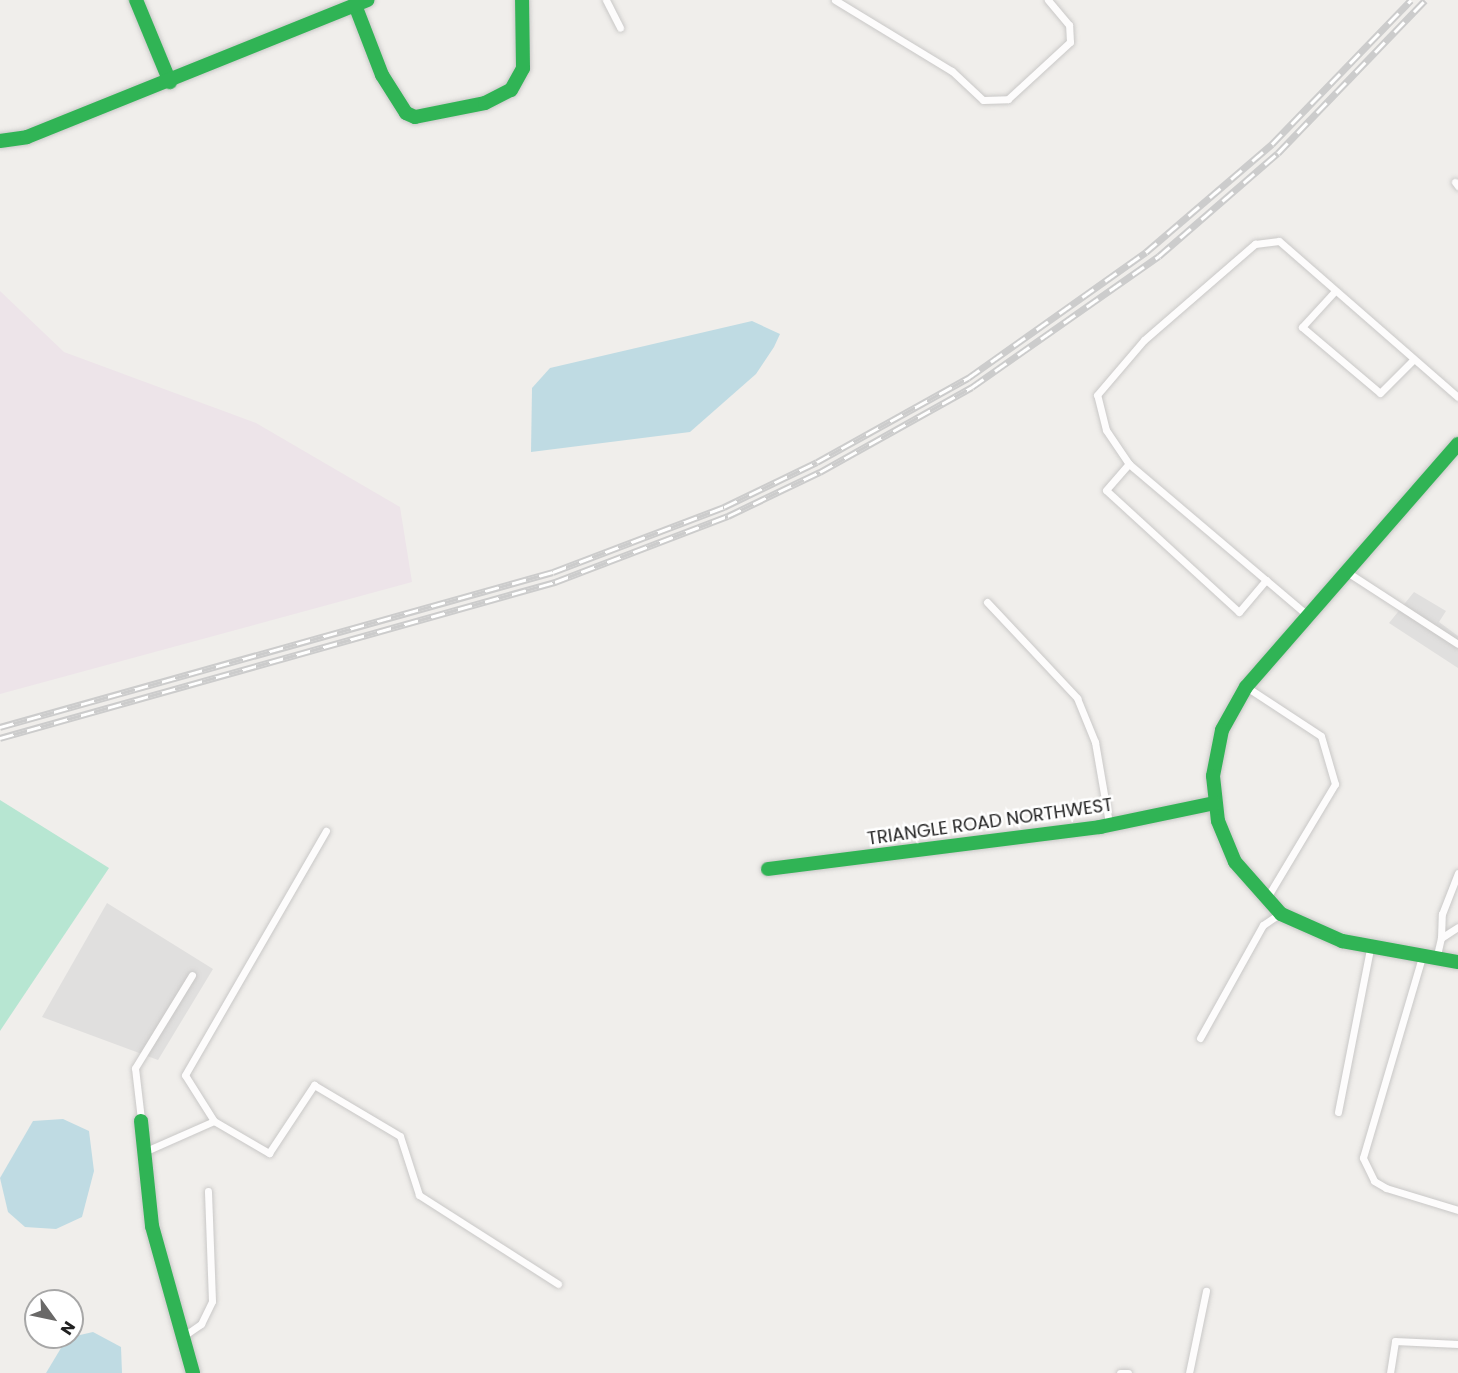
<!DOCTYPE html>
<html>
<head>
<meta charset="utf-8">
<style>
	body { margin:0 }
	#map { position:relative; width:1458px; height:1373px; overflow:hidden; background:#f0eeeb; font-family:Poppins,sans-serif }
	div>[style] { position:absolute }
	.industrial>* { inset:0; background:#ede4e9 }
	.pitch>* { inset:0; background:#b7e6d2 }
	.parking>* { inset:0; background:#e0dfde }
	.water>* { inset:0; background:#bfdbe3 }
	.roads { filter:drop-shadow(0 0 2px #c9c8c7) drop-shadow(0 0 2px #c9c8c7) }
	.lane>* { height:7px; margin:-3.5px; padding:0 3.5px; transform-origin:3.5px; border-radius:3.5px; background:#fdfcfc }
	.fast>* { height:14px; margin:-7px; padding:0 7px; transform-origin:7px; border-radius:7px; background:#30b455 }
	.rail>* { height:7px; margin-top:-3.5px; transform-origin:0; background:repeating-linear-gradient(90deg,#fff 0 14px,#ccc 0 28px); box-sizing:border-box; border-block:2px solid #ccc }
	span { translate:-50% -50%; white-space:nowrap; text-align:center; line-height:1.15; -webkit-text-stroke:5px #fff; paint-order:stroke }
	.street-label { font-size:18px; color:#222 }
	.north { position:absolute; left:24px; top:1289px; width:60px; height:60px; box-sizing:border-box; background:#fff; border:2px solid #a7a7a7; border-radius:50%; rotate:123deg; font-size:16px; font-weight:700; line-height:24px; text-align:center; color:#222 }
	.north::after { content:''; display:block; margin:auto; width:21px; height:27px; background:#6a6968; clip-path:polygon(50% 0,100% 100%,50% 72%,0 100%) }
</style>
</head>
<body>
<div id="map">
	<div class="industrial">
		<i style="clip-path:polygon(0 291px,64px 352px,256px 423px,400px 507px,412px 582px,0 694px)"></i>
	</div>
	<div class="pitch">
		<i style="clip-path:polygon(0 800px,109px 868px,0 1031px)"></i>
	</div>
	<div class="parking">
		<i style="clip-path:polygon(1414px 592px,1446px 611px,1439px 622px,1458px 636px,1458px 668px,1389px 623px)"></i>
		<i style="clip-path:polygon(107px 903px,213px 969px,158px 1060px,42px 1017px)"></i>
	</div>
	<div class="water">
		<i style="clip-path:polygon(752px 321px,780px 334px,774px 347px,756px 374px,690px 432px,531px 452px,532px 388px,550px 368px)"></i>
		<i style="clip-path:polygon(63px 1119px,89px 1131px,94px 1171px,82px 1217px,56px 1229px,25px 1227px,8px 1212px,0 1178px,33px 1121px)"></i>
		<i style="clip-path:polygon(93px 1332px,121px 1347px,122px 1373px,46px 1373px,67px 1338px)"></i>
	</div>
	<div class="roads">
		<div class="lane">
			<i style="left:606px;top:0;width:31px;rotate:63deg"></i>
			<i style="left:835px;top:0;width:137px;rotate:31.3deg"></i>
			<i style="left:952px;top:71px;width:42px;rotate:43.1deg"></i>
			<i style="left:983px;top:100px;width:25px;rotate:-2deg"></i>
			<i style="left:1008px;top:99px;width:84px;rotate:-42.6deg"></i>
			<i style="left:1070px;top:42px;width:17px;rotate:-93deg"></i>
			<i style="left:1069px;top:25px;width:33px;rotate:-130deg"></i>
			<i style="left:1455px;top:182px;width:5px;rotate:53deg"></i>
			<i style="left:1335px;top:291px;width:49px;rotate:132.5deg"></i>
			<i style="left:1302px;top:327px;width:102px;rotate:40.2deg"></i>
			<i style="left:1380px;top:393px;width:47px;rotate:-45deg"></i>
			<i style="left:1129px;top:464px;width:180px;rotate:40.3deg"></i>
			<i style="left:1347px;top:572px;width:132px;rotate:33deg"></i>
			<i style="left:987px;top:602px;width:132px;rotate:46.8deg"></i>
			<i style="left:1077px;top:698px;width:48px;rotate:67.8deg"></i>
			<i style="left:1095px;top:742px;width:82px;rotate:80.2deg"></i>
			<i style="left:1306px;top:614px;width:52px;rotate:-139.6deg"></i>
			<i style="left:1266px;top:580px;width:42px;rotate:130.2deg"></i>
			<i style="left:1239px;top:612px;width:180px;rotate:-137.5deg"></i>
			<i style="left:1106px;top:490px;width:35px;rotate:-49deg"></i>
			<i style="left:1129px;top:464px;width:41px;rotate:-124.1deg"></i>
			<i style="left:1106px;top:430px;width:36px;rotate:-104deg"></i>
			<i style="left:1097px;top:395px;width:72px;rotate:-49.5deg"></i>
			<i style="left:1144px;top:340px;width:147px;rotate:-40.9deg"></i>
			<i style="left:1255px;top:244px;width:24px;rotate:-7deg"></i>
			<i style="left:1279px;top:241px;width:237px;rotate:41.1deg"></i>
			<i style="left:1248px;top:688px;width:87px;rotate:33.3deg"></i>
			<i style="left:1321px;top:736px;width:50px;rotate:73.7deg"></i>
			<i style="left:1335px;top:784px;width:131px;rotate:120.9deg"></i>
			<i style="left:1441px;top:938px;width:24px;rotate:-88deg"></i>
			<i style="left:1442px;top:914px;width:44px;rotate:-68.7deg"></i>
			<i style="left:1437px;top:955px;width:17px;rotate:-77deg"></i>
			<i style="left:1441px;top:938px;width:20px;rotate:-33deg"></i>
			<i style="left:1422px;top:957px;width:209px;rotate:106.4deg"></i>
			<i style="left:1363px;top:1158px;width:25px;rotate:64deg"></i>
			<i style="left:1374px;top:1181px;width:14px;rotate:30deg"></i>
			<i style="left:1386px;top:1188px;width:75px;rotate:17deg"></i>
			<i style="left:1200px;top:1038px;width:129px;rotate:-60.9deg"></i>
			<i style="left:1263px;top:925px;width:18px;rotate:-34deg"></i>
			<i style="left:1338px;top:1112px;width:166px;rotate:-78.9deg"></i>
			<i style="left:141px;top:1119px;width:51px;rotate:-96.7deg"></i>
			<i style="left:135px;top:1068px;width:109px;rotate:-58.5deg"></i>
			<i style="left:214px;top:1121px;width:54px;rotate:-122.2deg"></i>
			<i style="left:185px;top:1075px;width:282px;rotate:-60deg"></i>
			<i style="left:146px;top:1151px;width:74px;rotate:-23.8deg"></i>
			<i style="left:214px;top:1121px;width:64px;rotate:30.2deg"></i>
			<i style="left:269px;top:1153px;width:82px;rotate:-56.5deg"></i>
			<i style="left:314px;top:1085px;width:100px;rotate:30.7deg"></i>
			<i style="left:400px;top:1136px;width:62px;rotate:72.1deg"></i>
			<i style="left:419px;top:1195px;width:165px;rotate:32.6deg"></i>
			<i style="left:188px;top:1333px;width:16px;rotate:-35deg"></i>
			<i style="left:201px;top:1324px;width:25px;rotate:-64deg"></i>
			<i style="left:212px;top:1301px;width:110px;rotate:-92.1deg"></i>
			<i style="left:1120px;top:1373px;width:8px"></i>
			<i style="left:1189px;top:1373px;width:84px;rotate:-78.3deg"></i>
			<i style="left:1390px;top:1373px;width:32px;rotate:-81deg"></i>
			<i style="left:1395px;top:1341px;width:63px;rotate:2.7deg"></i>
		</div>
		<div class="fast">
			<i style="left:136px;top:0;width:89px;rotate:67.5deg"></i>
			<i style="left:355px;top:5px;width:75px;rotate:68.9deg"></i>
			<i style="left:382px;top:75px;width:45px;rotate:57.7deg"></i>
			<i style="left:406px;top:113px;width:10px;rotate:24deg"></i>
			<i style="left:415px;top:117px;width:71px;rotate:-11.3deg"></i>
			<i style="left:485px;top:103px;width:29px;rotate:-27deg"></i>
			<i style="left:511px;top:90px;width:25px;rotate:-61deg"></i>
			<i style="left:523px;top:68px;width:68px;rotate:-90.8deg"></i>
			<i style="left:0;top:141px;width:27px;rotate:-8deg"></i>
			<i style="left:27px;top:137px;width:367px;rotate:-21.9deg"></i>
			<i style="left:1458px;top:444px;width:322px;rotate:131.1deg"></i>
			<i style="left:1246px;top:687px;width:49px;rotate:119.2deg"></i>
			<i style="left:1222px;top:730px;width:47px;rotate:101.1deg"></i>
			<i style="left:1213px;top:776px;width:45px;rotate:83.7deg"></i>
			<i style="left:1218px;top:821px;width:44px;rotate:67.5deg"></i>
			<i style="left:1235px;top:862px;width:69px;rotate:48.5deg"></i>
			<i style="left:1281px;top:914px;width:67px;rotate:23.9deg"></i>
			<i style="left:1342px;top:941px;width:118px;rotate:10.3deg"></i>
			<i style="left:768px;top:869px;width:335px;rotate:-7.2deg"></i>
			<i style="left:1100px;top:827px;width:117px;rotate:-11.8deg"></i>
			<i style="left:141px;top:1121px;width:106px;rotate:84deg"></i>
			<i style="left:152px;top:1226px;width:153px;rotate:74.4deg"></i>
		</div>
	</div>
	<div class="rail">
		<i style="left:0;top:727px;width:574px;rotate:-15.66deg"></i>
		<i style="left:553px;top:572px;width:183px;rotate:-20.8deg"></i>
		<i style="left:724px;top:507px;width:103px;rotate:-25.8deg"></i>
		<i style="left:817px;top:462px;width:173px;rotate:-29.1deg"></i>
		<i style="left:968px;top:378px;width:218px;rotate:-35.3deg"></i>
		<i style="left:1146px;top:252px;width:166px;rotate:-40.6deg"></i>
		<i style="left:1272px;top:144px;width:200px;rotate:-46deg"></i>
		<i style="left:0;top:738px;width:577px;rotate:-15.7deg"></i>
		<i style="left:555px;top:582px;width:185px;rotate:-20.9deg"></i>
		<i style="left:728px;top:516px;width:102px;rotate:-25.6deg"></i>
		<i style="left:820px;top:472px;width:174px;rotate:-29.2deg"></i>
		<i style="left:972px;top:387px;width:228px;rotate:-35deg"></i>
		<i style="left:1159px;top:256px;width:157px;rotate:-40.9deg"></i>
		<i style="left:1278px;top:153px;width:212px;rotate:-46.1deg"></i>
	</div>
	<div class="street-label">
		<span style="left:990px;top:822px;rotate:-8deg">TRIANGLE ROAD NORTHWEST</span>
	</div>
	<div class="north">N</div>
</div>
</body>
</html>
